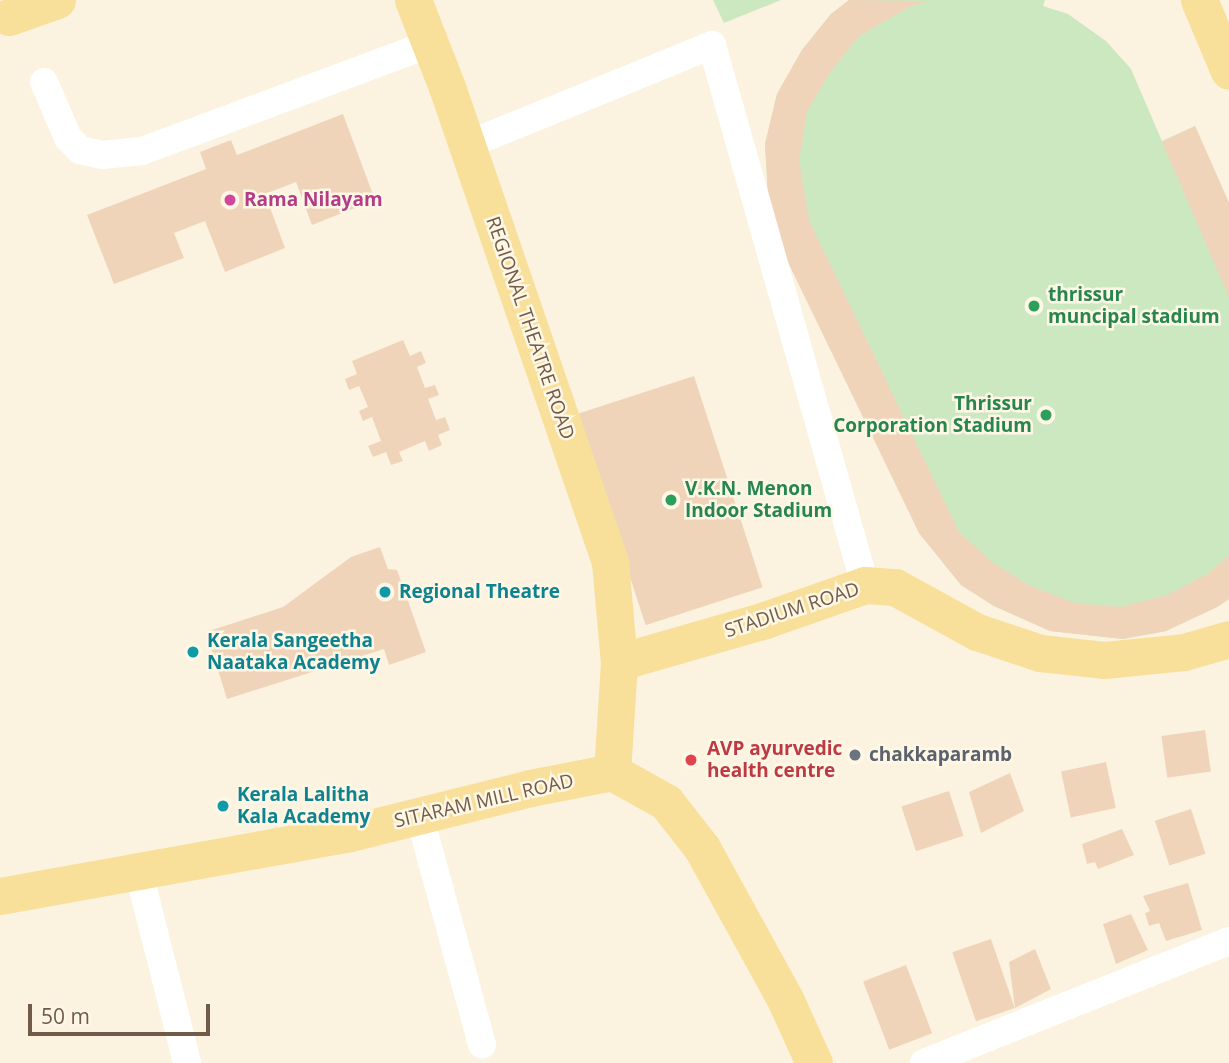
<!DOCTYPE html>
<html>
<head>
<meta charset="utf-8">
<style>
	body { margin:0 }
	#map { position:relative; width:1229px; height:1063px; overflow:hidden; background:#fbf3e0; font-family:"Open Sans",sans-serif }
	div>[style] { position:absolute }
	.green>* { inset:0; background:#cce8c0 }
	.building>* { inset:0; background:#f0d4b9; transform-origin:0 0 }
	.minor>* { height:28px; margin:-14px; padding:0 14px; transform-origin:14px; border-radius:14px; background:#fff }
	.major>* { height:37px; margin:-18.5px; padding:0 18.5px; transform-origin:18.5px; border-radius:18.5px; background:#f8df9a }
	.dots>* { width:19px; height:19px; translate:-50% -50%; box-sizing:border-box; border:4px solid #fef7e6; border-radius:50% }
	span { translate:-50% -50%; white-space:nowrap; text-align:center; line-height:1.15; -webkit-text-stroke:5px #fef7e6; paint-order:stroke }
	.hotel-label { font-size:19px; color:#b23c85; font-weight:700 }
	.left { translate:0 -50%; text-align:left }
	.leisure-label { font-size:19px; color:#27864d; font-weight:700 }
	.right { translate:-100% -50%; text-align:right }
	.street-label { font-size:19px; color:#715b48 }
	.culture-label { font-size:19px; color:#0d838f; font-weight:700 }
	.health-label { font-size:19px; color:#be3a42; font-weight:700 }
	.worship-label { font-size:19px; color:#5b616d; font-weight:700 }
	.scale { position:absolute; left:28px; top:1004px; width:182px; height:32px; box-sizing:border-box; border:4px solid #715b48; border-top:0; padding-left:9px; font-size:21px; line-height:24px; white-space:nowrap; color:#715b48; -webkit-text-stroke:5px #fef7e6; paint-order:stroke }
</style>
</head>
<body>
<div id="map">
	<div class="green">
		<i style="clip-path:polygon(713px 0,781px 0,724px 23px)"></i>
		<i style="clip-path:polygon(849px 0,1045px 0,1043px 6px,1068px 14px,1106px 41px,1131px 69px,1162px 141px,1195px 126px,1229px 203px,1229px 599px,1217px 607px,1166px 631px,1123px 639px,1050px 631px,994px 606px,961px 585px,919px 533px,768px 195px,765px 144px,777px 94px,802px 50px,831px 14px)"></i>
	</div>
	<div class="building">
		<i style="clip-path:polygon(849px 0,929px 1px,911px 6px,859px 36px,831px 71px,807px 111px,799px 160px,809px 220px,959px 532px,992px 562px,1028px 585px,1075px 603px,1121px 607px,1167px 595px,1209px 573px,1229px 555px,1229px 599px,1217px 607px,1166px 631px,1123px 639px,1050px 631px,994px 606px,961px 585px,919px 533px,782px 250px,768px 195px,765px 144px,777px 94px,802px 50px,831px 14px)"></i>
		<i style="clip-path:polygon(343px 114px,375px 200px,312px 225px,296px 182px,265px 194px,285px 248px,225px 272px,205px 221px,174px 233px,184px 258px,114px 284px,87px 215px,206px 169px,200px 152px,231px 140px,237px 155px)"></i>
		<i style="clip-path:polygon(1195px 126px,1229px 203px,1229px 297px,1162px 142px)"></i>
		<i style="clip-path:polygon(403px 340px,410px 356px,421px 351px,426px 363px,417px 367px,425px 388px,435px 385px,439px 395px,428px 399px,436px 420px,445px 417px,450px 430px,438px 435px,442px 445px,429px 451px,425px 441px,399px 452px,403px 461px,391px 465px,386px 452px,373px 457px,368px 446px,381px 441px,372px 417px,363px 421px,359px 411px,368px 407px,359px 386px,349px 390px,345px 379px,357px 374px,352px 361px)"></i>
		<i style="left:694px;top:376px;width:222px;height:123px;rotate:72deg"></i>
		<i style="clip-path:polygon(380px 547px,388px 569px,397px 570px,426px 652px,389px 665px,384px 649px,227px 699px,206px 632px,283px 607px,351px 557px)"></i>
		<i style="left:1205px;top:730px;width:42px;height:44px;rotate:82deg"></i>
		<i style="left:1106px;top:762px;width:47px;height:46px;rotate:78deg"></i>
		<i style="clip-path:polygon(1010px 773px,1024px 811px,981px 833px,969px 792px)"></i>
		<i style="left:949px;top:791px;width:47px;height:50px;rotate:72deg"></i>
		<i style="left:1191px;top:809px;width:47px;height:38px;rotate:72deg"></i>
		<i style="clip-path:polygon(1122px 829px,1134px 855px,1098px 869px,1095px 862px,1087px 864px,1082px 844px)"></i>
		<i style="clip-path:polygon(1188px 883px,1202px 930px,1166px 941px,1159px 923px,1149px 926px,1145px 913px,1150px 911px,1143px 896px)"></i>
		<i style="clip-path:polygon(1131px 914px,1148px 950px,1116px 964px,1103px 924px)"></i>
		<i style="left:991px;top:939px;width:73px;height:41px;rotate:71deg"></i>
		<i style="clip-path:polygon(1035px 949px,1051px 989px,1015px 1008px,1009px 962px)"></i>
		<i style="left:906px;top:965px;width:73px;height:46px;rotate:69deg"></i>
	</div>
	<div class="minor">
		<i style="left:44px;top:82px;width:61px;rotate:66.8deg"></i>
		<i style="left:68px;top:138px;width:17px;rotate:45deg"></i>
		<i style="left:80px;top:150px;width:23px;rotate:13deg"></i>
		<i style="left:102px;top:155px;width:40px;rotate:-5.7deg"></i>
		<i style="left:142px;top:151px;width:307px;rotate:-20.4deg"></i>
		<i style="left:467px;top:145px;width:265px;rotate:-22.2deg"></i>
		<i style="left:712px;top:45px;width:561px;rotate:74.18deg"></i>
		<i style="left:419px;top:814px;width:239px;rotate:74.7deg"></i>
		<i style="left:138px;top:869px;width:200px;rotate:75.8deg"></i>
		<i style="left:924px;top:1063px;width:328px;rotate:-21.8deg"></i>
	</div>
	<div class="major">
		<i style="left:413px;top:0;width:93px;rotate:68.7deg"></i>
		<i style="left:447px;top:87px;width:502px;rotate:71.06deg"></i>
		<i style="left:610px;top:562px;width:100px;rotate:84.9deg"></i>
		<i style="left:619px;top:662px;width:110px;rotate:93.6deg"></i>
		<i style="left:1199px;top:0;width:77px;rotate:67.1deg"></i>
		<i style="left:9px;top:17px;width:51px;rotate:-19.5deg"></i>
		<i style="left:619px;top:662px;width:152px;rotate:-16deg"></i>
		<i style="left:765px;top:620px;width:106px;rotate:-19.3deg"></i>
		<i style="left:865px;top:585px;width:30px;rotate:4deg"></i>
		<i style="left:895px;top:587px;width:94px;rotate:28.8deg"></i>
		<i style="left:977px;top:632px;width:66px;rotate:18.4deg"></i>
		<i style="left:1040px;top:653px;width:64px;rotate:6.2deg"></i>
		<i style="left:1104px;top:660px;width:80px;rotate:-5.7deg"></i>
		<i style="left:1184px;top:652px;width:47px;rotate:-16.1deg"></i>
		<i style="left:0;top:896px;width:356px;rotate:-10.2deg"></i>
		<i style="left:350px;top:833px;width:186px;rotate:-14deg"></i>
		<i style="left:530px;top:788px;width:84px;rotate:-11deg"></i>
		<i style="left:612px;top:772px;width:62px;rotate:29.1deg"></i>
		<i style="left:666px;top:802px;width:58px;rotate:52deg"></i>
		<i style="left:702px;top:848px;width:175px;rotate:61.2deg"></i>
		<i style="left:786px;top:1001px;width:68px;rotate:65.7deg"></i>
	</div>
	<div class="dots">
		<i style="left:230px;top:200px;background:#d1479c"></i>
		<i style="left:1034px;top:306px;background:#2e9e5b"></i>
		<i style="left:1046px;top:415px;background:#2e9e5b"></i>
		<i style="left:671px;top:500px;background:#2e9e5b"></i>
		<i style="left:385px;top:592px;background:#0f9aa8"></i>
		<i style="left:193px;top:652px;background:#0f9aa8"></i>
		<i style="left:855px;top:755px;background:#6b7280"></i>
		<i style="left:691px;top:760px;background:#e0444e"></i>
		<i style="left:223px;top:806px;background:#0f9aa8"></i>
	</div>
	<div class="hotel-label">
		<span class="left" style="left:244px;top:200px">Rama Nilayam</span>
	</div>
	<div class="leisure-label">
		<span class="left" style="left:1048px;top:306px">thrissur<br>muncipal stadium</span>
		<span class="right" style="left:1032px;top:415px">Thrissur<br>Corporation Stadium</span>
		<span class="left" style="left:685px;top:500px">V.K.N. Menon<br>Indoor Stadium</span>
	</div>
	<div class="street-label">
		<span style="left:530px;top:328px;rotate:71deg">REGIONAL THEATRE ROAD</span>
		<span style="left:792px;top:610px;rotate:-18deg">STADIUM ROAD</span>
		<span style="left:484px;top:801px;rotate:-13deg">SITARAM MILL ROAD</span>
	</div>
	<div class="culture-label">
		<span class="left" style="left:399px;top:592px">Regional Theatre</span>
		<span class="left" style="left:207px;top:652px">Kerala Sangeetha<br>Naataka Academy</span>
		<span class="left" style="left:237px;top:806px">Kerala Lalitha<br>Kala Academy</span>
	</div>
	<div class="health-label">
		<span class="left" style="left:707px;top:760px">AVP ayurvedic<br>health centre</span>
	</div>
	<div class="worship-label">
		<span class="left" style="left:869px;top:755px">chakkaparamb</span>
	</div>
	<div class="scale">50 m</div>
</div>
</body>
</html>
